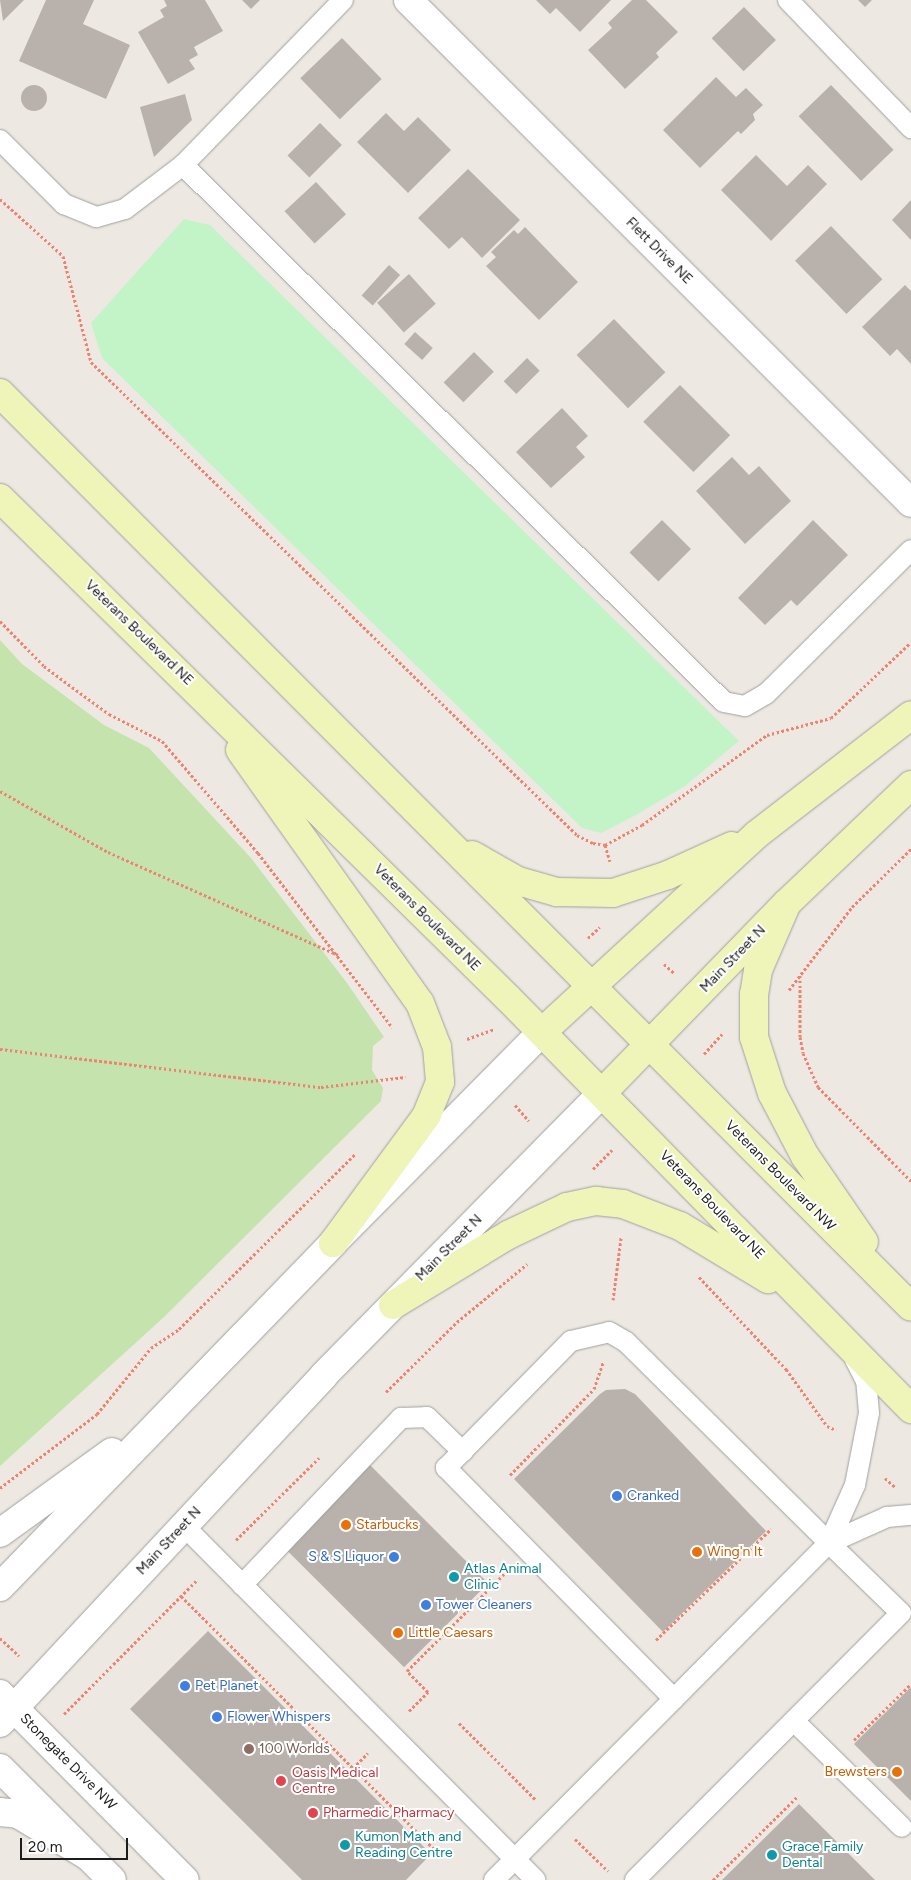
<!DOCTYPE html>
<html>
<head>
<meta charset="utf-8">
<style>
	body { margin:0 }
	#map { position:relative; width:911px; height:1880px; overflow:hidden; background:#ede9e2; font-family:Figtree,sans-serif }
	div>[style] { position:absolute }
	.grass>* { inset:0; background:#c5e3ac }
	.park>* { inset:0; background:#c2f4c8 }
	.building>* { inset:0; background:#b9b2ac; transform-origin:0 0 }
	.round { border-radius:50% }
	.path>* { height:3px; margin-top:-1.5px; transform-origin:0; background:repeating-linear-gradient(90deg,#ee8372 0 2.5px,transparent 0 5px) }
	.roads { filter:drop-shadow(0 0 1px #a0a0a0) drop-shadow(0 0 1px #a0a0a0) }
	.service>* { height:20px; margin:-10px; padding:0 10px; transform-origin:10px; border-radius:10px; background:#fff }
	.minor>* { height:28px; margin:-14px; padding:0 14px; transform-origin:14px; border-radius:14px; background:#fff }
	.tertiary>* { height:28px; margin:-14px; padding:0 14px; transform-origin:14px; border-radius:14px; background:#fff }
	.secondary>* { height:28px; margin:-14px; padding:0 14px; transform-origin:14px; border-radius:14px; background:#eff4b9 }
	.dots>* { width:14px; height:14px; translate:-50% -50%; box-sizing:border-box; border:2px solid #fff; border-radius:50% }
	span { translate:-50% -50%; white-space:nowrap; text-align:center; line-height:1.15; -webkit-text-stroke:4px #fff; paint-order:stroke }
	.street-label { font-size:14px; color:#1c1c1c }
	.shop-label { font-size:14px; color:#366cbe }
	.left { translate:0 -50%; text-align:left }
	.right { translate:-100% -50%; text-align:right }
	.food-label { font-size:14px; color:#c56008 }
	.culture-label { font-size:14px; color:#0d838f }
	.education-label { font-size:14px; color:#785e54 }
	.health-label { font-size:14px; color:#be3a42 }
	.scale { position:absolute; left:20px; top:1838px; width:108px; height:22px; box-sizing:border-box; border:2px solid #1c1c1c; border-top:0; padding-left:6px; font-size:15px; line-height:18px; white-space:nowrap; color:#1c1c1c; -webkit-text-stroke:4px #fff; paint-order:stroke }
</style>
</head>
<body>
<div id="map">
	<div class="grass">
		<i style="clip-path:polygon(0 640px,22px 664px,104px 725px,149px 748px,251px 858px,347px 983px,384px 1037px,373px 1046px,372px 1070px,383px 1088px,381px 1101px,163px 1318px,0 1466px)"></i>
	</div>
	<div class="park">
		<i style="clip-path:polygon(184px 219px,210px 225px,739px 741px,685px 786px,636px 815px,601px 833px,582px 828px,102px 358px,91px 323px)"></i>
	</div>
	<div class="building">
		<i style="clip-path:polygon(0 0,24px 0,3px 21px)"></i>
		<i style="clip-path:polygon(46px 0,94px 0,83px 24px,130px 45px,106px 99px,19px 61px)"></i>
		<i style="clip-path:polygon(164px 0,205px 0,223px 31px,194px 47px,198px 55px,189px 60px,195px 69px,168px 84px,138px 32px,164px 17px,160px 10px,167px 6px)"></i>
		<i style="clip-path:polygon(242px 0,260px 0,251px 9px)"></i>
		<i style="clip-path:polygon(536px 0,611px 0,580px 32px,556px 8px,550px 14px)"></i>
		<i style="clip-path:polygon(632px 0,646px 0,678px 32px,656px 53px,659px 57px,625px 89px,588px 50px,612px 28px,608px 23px)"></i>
		<i style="clip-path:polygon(858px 0,872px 0,865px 7px)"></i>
		<i style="left:744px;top:7px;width:46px;height:45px;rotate:46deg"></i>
		<i style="left:342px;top:38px;width:57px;height:58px;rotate:46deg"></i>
		<i style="clip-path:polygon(716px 77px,736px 97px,746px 88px,763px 105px,753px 114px,755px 120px,741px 134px,738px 131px,700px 168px,663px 130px)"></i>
		<i style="left:831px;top:85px;width:90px;height:45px;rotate:46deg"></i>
		<i class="round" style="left:21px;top:85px;width:26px;height:26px"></i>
		<i style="clip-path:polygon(185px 94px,192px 120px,154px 157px,140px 107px)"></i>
		<i style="clip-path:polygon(386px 113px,404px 131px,418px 117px,451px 150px,408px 193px,357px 142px)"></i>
		<i style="left:320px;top:123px;width:31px;height:46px;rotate:45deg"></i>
		<i style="clip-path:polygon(756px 155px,787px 186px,808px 165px,827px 184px,771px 241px,721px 190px)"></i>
		<i style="clip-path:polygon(468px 169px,520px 220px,482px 258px,462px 237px,449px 249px,418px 218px)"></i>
		<i style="left:316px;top:182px;width:44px;height:43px;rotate:47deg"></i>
		<i style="clip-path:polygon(911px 200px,911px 240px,892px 220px)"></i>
		<i style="left:831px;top:226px;width:74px;height:50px;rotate:46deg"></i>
		<i style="clip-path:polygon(525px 227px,578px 282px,539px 320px,486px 266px,496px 257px,491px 252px,514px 230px,518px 234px)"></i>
		<i style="left:389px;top:265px;width:15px;height:41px;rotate:42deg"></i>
		<i style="left:409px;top:274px;width:40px;height:43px;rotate:48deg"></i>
		<i style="clip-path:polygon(905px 285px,911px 291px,911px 364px,897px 349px,890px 356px,862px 327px)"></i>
		<i style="left:614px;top:319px;width:74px;height:52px;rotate:46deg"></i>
		<i style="left:415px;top:332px;width:24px;height:16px;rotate:42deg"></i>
		<i style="left:474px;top:352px;width:28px;height:43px;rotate:45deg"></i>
		<i style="left:527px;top:358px;width:18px;height:33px;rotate:45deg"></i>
		<i style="left:680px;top:385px;width:71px;height:52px;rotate:45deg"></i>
		<i style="clip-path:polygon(562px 408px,588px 436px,576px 447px,585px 457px,551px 488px,516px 452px)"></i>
		<i style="clip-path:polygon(732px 457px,749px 475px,759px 466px,791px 501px,745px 544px,696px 491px)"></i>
		<i style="left:662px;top:520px;width:41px;height:46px;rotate:45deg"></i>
		<i style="clip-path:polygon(813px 520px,848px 555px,797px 606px,791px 600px,765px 625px,738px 598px)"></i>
		<i style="clip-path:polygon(625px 1389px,635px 1394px,766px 1531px,663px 1632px,514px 1479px,600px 1394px,606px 1390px)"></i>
		<i style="left:368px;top:1463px;width:170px;height:119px;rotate:45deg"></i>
		<i style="clip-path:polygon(208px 1631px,431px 1854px,406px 1880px,302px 1880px,130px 1709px)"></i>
		<i style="clip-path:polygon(911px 1687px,911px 1801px,854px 1744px)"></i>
		<i style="clip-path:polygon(799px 1804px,875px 1880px,722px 1880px)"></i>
	</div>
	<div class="path">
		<i style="left:0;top:199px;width:85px;rotate:42.1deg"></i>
		<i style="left:63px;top:256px;width:110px;rotate:75.2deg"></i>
		<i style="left:91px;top:362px;width:678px;rotate:44.22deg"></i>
		<i style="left:577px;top:835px;width:18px;rotate:27deg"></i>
		<i style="left:593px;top:843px;width:12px;rotate:9deg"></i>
		<i style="left:605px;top:845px;width:42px;rotate:-28.4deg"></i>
		<i style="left:642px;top:825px;width:154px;rotate:-35.8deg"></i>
		<i style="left:767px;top:735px;width:66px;rotate:-14.9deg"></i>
		<i style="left:831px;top:718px;width:110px;rotate:-43.5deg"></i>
		<i style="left:0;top:621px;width:63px;rotate:45.6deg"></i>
		<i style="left:44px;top:666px;width:35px;rotate:37deg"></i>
		<i style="left:72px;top:687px;width:46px;rotate:36.1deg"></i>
		<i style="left:109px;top:714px;width:59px;rotate:27deg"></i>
		<i style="left:162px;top:741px;width:148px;rotate:49.4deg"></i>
		<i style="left:258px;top:853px;width:220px;rotate:52.4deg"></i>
		<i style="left:0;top:791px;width:124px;rotate:29.5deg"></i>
		<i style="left:108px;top:852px;width:252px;rotate:24.1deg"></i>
		<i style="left:605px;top:845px;width:17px;rotate:73deg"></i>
		<i style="left:588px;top:938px;width:16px;rotate:-43deg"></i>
		<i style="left:664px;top:964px;width:13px;rotate:42deg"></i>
		<i style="left:800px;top:975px;width:62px;rotate:90deg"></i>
		<i style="left:800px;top:1037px;width:16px;rotate:79deg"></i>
		<i style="left:803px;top:1053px;width:37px;rotate:66deg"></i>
		<i style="left:818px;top:1087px;width:132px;rotate:45.3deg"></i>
		<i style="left:789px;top:990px;width:104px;rotate:-52.8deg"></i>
		<i style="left:852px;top:907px;width:83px;rotate:-44.5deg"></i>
		<i style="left:467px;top:1039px;width:29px;rotate:-20deg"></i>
		<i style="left:0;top:1049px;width:323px;rotate:6.8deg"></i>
		<i style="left:321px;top:1087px;width:85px;rotate:-6.8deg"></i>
		<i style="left:704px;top:1054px;width:27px;rotate:-48deg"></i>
		<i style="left:515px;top:1105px;width:21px;rotate:49deg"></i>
		<i style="left:593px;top:1169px;width:27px;rotate:-45deg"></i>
		<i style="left:699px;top:1277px;width:127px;rotate:46.6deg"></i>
		<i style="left:786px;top:1369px;width:70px;rotate:54.3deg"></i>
		<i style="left:827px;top:1426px;width:10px;rotate:24deg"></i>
		<i style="left:613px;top:1300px;width:63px;rotate:-82.6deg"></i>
		<i style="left:386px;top:1392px;width:100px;rotate:-44.6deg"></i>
		<i style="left:457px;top:1322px;width:91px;rotate:-39.6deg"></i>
		<i style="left:510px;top:1475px;width:120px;rotate:-45.7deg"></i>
		<i style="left:594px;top:1389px;width:28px;rotate:-71deg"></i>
		<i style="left:885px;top:1478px;width:13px;rotate:42deg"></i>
		<i style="left:0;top:1488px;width:122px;rotate:-37.3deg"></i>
		<i style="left:97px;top:1414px;width:85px;rotate:-50.7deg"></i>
		<i style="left:151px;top:1348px;width:34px;rotate:-34deg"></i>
		<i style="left:179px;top:1329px;width:248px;rotate:-44.8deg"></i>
		<i style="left:236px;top:1540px;width:117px;rotate:-44.7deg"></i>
		<i style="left:181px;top:1596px;width:358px;rotate:45deg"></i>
		<i style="left:0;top:1638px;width:26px;rotate:43deg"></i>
		<i style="left:656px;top:1640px;width:160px;rotate:-44deg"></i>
		<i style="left:409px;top:1711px;width:27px;rotate:-45deg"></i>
		<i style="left:428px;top:1692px;width:30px;rotate:-135deg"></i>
		<i style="left:407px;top:1671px;width:143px;rotate:-45deg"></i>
		<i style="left:64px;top:1714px;width:189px;rotate:-45.2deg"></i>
		<i style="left:459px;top:1723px;width:109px;rotate:45deg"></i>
		<i style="left:854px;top:1740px;width:80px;rotate:-44.5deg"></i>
		<i style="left:353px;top:1768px;width:21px;rotate:-45deg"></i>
		<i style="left:575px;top:1839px;width:46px;rotate:44.1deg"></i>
		<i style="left:713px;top:1880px;width:120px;rotate:-44.7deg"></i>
	</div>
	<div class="roads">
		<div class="service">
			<i style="left:343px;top:0;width:230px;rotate:134.1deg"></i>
			<i style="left:183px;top:165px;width:762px;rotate:44.79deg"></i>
			<i style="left:724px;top:702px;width:21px;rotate:11deg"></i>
			<i style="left:745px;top:706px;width:24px;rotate:-30deg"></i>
			<i style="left:766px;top:694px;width:204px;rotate:-44.8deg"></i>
			<i style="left:788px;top:0;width:178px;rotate:46.1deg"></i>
			<i style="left:0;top:140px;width:91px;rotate:45deg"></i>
			<i style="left:64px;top:204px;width:35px;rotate:22deg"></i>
			<i style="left:97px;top:217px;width:29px;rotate:-16deg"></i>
			<i style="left:125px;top:209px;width:73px;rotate:-37.2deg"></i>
			<i style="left:183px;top:1525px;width:500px;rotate:45.2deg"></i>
			<i style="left:829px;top:1543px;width:64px;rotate:-65.9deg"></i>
			<i style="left:855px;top:1485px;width:73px;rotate:-79deg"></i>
			<i style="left:869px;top:1413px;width:32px;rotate:-95deg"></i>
			<i style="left:866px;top:1381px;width:25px;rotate:-117deg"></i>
			<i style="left:829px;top:1543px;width:64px;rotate:-24.1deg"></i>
			<i style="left:887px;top:1517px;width:24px;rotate:-5deg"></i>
			<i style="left:242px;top:1585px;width:231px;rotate:-46.4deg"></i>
			<i style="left:401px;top:1418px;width:26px;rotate:-2deg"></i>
			<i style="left:427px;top:1417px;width:50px;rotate:44.2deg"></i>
			<i style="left:674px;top:1699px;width:325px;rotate:-134.6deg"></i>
			<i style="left:446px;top:1468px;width:178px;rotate:-45.5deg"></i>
			<i style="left:571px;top:1341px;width:39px;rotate:-13deg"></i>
			<i style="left:609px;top:1332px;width:20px;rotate:30deg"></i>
			<i style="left:626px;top:1342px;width:286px;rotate:44.7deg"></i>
			<i style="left:794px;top:1721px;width:151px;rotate:44.5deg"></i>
			<i style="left:494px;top:1880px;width:475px;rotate:-45.2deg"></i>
			<i style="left:829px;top:1543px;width:100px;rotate:44.2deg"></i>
			<i style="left:901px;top:1613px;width:377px;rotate:134.9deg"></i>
		</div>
		<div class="minor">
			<i style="left:408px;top:0;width:711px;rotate:45deg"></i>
			<i style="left:0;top:1694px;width:262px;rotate:45.2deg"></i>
			<i style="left:0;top:1768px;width:158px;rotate:45deg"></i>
		</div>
		<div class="tertiary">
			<i style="left:0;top:1533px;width:138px;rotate:-35.9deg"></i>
			<i style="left:0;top:1587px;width:479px;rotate:-45.9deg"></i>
			<i style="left:333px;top:1243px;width:297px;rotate:-45.3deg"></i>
			<i style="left:0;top:1723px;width:475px;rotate:-47deg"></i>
			<i style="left:324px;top:1375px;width:396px;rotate:-45.4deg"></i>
			<i style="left:0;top:1812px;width:18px;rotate:6deg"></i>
			<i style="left:18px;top:1814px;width:82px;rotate:31deg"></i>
		</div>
		<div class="secondary">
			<i style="left:0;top:393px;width:1290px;rotate:45.09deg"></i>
			<i style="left:0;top:498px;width:713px;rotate:44.55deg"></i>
			<i style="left:508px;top:998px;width:576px;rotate:45.56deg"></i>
			<i style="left:240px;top:750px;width:310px;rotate:54.6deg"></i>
			<i style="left:420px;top:1003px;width:47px;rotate:68.9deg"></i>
			<i style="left:437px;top:1047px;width:35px;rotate:85deg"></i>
			<i style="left:440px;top:1082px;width:35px;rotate:112deg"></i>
			<i style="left:427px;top:1115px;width:159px;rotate:126.3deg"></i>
			<i style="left:472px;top:855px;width:53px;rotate:29.5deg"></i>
			<i style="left:518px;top:881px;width:41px;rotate:15.8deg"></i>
			<i style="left:557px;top:892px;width:56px;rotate:1deg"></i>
			<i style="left:613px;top:893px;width:58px;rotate:-18.1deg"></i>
			<i style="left:668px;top:875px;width:70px;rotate:-24.4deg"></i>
			<i style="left:787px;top:903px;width:73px;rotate:113.4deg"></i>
			<i style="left:758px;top:970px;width:24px;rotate:99deg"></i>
			<i style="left:754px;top:994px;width:43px;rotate:90deg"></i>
			<i style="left:754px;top:1037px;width:59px;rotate:72.2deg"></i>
			<i style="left:772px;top:1093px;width:71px;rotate:62.4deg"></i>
			<i style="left:805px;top:1156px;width:104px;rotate:55.5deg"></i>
			<i style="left:542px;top:1032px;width:291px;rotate:-42.6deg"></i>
			<i style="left:756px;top:835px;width:196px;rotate:-37.7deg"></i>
			<i style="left:602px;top:1093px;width:265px;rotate:-45.8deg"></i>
			<i style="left:787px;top:903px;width:171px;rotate:-43.6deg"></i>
			<i style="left:393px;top:1305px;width:135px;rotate:-31.3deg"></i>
			<i style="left:508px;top:1235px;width:65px;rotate:-25.4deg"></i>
			<i style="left:567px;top:1207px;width:30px;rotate:-12deg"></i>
			<i style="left:596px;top:1201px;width:27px;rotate:6deg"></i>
			<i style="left:623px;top:1204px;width:61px;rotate:21.1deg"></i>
			<i style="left:680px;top:1226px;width:103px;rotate:31.1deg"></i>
		</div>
	</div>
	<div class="dots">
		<i style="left:617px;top:1496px;background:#3f7fe0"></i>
		<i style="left:346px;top:1525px;background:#e8710a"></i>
		<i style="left:697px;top:1552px;background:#e8710a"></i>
		<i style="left:394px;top:1557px;background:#3f7fe0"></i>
		<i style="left:454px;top:1577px;background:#0f9aa8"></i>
		<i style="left:426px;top:1605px;background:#3f7fe0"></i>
		<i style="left:398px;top:1633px;background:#e8710a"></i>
		<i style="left:185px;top:1686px;background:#3f7fe0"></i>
		<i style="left:217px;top:1717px;background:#3f7fe0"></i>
		<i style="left:249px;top:1749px;background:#8d6e63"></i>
		<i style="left:897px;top:1772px;background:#e8710a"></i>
		<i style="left:281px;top:1781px;background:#e0444e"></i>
		<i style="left:313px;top:1813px;background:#e0444e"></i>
		<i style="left:345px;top:1845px;background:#0f9aa8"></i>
		<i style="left:772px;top:1855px;background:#0f9aa8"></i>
	</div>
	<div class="street-label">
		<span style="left:659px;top:251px;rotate:45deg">Flett Drive NE</span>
		<span style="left:139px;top:633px;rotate:44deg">Veterans Boulevard NE</span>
		<span style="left:427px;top:918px;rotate:45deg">Veterans Boulevard NE</span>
		<span style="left:733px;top:959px;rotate:-46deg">Main Street N</span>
		<span style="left:780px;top:1176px;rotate:45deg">Veterans Boulevard NW</span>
		<span style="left:712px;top:1205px;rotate:46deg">Veterans Boulevard NE</span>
		<span style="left:449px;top:1248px;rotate:-45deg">Main Street N</span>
		<span style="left:169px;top:1541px;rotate:-47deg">Main Street N</span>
		<span style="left:68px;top:1762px;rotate:45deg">Stonegate Drive NW</span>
	</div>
	<div class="shop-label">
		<span class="left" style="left:627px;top:1496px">Cranked</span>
		<span class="right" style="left:384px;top:1557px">S &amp; S Liquor</span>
		<span class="left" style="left:436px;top:1605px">Tower Cleaners</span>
		<span class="left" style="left:195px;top:1686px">Pet Planet</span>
		<span class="left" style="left:227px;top:1717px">Flower Whispers</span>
	</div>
	<div class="food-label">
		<span class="left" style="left:356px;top:1525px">Starbucks</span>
		<span class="left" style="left:707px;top:1552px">Wing'n It</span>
		<span class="left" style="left:408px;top:1633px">Little Caesars</span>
		<span class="right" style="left:887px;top:1772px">Brewsters</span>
	</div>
	<div class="culture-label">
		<span class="left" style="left:464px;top:1577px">Atlas Animal<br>Clinic</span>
		<span class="left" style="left:355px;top:1845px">Kumon Math and<br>Reading Centre</span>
		<span class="left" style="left:782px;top:1855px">Grace Family<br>Dental</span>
	</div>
	<div class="education-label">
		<span class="left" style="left:259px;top:1749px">100 Worlds</span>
	</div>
	<div class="health-label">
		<span class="left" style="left:292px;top:1781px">Oasis Medical<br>Centre</span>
		<span class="left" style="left:323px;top:1813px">Pharmedic Pharmacy</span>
	</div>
	<div class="scale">20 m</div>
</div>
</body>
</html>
